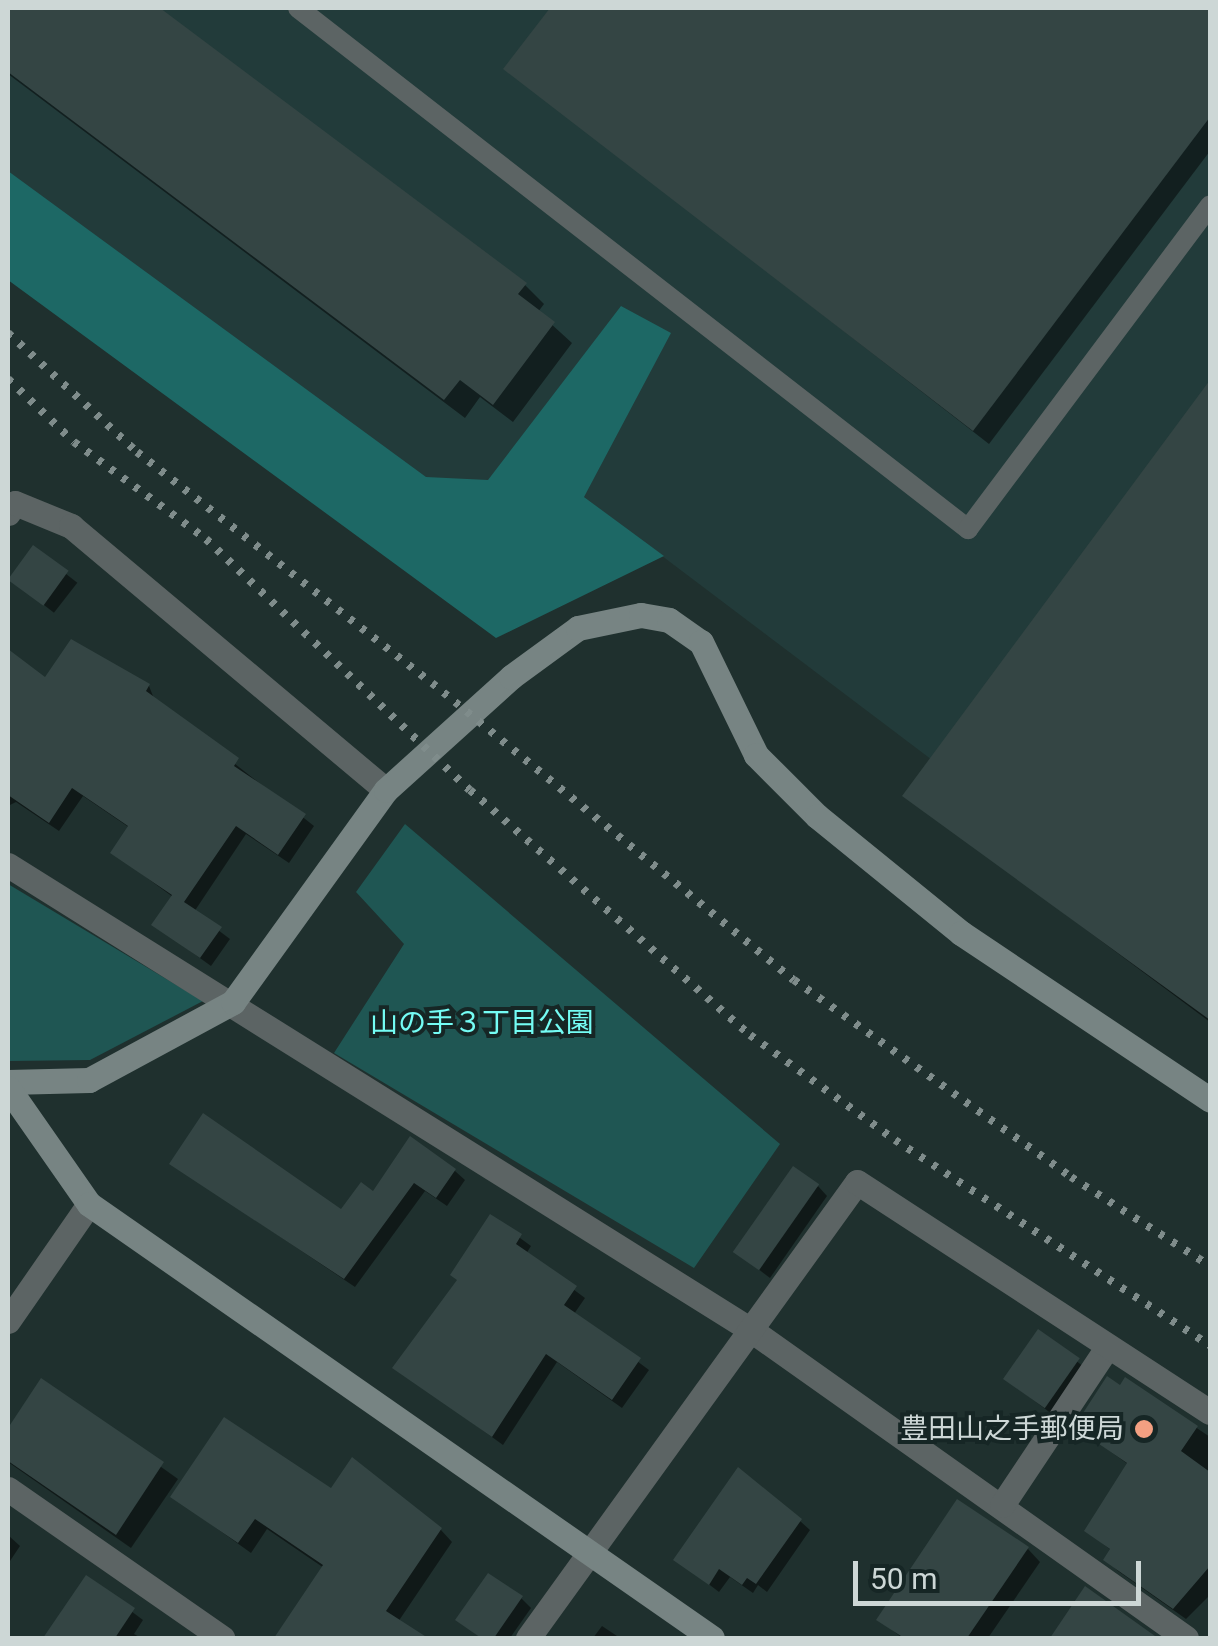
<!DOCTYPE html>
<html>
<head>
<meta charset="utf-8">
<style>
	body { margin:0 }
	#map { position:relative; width:1218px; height:1646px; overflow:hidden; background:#1f302e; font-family:Roboto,"Noto Sans JP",sans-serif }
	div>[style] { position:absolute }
	.built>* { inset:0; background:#223b3a }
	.green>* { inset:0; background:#1f5653 }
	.forest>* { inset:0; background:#1d6865 }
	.shadow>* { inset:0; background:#0007; transform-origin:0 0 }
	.building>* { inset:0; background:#344544; transform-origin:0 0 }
	.lane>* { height:20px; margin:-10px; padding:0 10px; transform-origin:10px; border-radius:10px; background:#5c6464 }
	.street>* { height:25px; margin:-12.5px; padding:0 12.5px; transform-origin:12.5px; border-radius:12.5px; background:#5c6464 }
	.secondary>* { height:25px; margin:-12.5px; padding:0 12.5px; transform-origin:12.5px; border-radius:12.5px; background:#778483 }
	.rail>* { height:8px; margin-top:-4px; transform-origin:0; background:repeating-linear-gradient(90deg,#7f8c8b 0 5px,transparent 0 15px) }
	.dots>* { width:28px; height:28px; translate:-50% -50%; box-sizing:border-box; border:5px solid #162625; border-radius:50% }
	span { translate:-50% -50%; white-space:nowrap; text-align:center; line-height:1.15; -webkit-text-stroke:8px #162625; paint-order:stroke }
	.park-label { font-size:28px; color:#74fcf4 }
	.poi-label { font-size:28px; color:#cdd7d6 }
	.right { translate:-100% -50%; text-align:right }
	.frame { position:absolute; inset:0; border:10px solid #cdd7d6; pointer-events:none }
	.scale { position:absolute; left:853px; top:1561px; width:288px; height:45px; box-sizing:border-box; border:5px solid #cdd7d6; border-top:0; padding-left:12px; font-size:30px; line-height:35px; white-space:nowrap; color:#cdd7d6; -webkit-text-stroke:8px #162625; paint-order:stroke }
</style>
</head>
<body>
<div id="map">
	<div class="built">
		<i style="clip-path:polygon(8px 8px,1210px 8px,1210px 970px,584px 497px,469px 610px,8px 232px)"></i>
	</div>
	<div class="green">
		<i style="clip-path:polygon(405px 824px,780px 1144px,694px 1268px,334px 1053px,404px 944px,356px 892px)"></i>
		<i style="clip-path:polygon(8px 884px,203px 1001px,90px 1060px,8px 1061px)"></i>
	</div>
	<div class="forest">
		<i style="clip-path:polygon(8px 171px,426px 477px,488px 480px,621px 306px,671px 333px,584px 497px,664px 556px,496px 638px,8px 280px)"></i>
	</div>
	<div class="shadow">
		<i style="clip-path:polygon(8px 8px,156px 8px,525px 285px,544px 304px,538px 312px,572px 343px,513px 422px,480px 397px,465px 418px,8px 74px)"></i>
		<i style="clip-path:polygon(553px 8px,1210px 8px,1210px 151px,989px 444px,507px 69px)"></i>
		<i style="clip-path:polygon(1210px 384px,1210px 1022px,905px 795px)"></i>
		<i style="left:34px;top:549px;width:55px;height:38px;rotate:38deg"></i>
		<i style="clip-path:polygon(8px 652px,46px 681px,149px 686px,155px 701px,314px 826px,289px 863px,246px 834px,194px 912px,230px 939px,211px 966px,154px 925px,173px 897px,113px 853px,130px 828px,83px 796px,59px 831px,16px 802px,8px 806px)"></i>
		<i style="clip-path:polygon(172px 1164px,342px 1212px,373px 1194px,455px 1171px,465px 1180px,447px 1206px,425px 1191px,355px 1287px)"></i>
		<i style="clip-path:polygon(818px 1186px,827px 1196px,770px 1278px,736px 1252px)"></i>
		<i style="clip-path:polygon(491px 1217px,531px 1246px,526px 1254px,585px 1298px,574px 1314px,649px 1370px,622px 1408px,557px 1362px,503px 1445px,395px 1367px,459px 1281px)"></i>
		<i style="left:1039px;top:1333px;width:62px;height:57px;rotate:37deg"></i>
		<i style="clip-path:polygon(1126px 1380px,1210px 1437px,1210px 1595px,1186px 1619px,1118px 1571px,1106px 1559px,1112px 1551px,1087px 1531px,1129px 1465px,1077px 1427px)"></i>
		<i style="clip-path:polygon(42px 1382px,178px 1479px,131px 1548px,8px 1462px,8px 1433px)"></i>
		<i style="clip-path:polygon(332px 1492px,441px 1530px,452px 1542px,398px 1622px,423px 1638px,277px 1638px,324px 1568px,267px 1529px,251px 1553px,173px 1497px)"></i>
		<i style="clip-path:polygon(800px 1521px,810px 1530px,767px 1592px,758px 1585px,753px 1593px,730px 1577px,719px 1592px,677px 1560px)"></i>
		<i style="clip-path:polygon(8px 1535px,20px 1546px,8px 1564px)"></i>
		<i style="clip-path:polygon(1028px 1549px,1040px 1562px,988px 1638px,902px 1638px,879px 1619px)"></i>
		<i style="clip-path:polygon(87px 1578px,143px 1620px,134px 1634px,141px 1638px,46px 1638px)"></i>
		<i style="clip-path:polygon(1086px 1590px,1154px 1638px,1051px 1638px)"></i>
		<i style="clip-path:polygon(521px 1598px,531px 1608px,510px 1638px,481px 1638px,459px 1620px)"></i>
		<i style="clip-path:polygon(602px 1626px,620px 1638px,593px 1638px)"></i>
	</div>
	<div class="building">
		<i style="clip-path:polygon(8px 8px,160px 8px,527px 283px,518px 294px,555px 322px,493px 405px,460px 380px,444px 400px,8px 72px)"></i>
		<i style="clip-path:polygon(550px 8px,1210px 8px,1210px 117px,973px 431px,503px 69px)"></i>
		<i style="clip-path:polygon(1210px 380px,1210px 1020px,902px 796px)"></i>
		<i style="left:33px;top:545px;width:44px;height:43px;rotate:36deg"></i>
		<i style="clip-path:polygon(71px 639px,150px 684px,146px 691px,239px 758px,234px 766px,306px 814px,278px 855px,236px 826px,184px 902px,222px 927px,200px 958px,151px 925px,172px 895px,110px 853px,128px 826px,72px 788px,49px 823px,8px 795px,8px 649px,45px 677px)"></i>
		<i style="clip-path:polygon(203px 1113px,341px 1209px,361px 1182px,373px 1191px,410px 1136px,456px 1169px,436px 1198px,414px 1183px,344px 1279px,169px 1164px)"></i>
		<i style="left:793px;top:1166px;width:32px;height:105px;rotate:35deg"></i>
		<i style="clip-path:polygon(490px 1214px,522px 1234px,516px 1244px,577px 1286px,564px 1305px,641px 1358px,612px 1400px,546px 1354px,492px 1437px,392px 1368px,457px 1280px,450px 1275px)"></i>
		<i style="left:1038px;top:1329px;width:51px;height:61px;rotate:35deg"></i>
		<i style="clip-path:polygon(1107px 1376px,1120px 1385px,1125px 1377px,1198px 1426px,1181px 1451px,1210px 1472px,1210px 1566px,1173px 1609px,1103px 1560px,1110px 1549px,1084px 1531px,1127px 1463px,1074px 1427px)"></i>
		<i style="clip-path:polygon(41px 1378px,164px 1462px,116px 1535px,8px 1461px,8px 1428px)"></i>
		<i style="clip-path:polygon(224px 1417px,331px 1488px,352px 1457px,442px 1528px,386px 1611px,428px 1638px,274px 1638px,323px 1565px,255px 1519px,238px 1543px,170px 1497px)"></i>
		<i style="clip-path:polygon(738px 1467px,802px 1519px,756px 1584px,747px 1578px,742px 1585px,719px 1569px,709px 1585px,673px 1560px)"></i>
		<i style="clip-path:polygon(957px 1499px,1029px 1547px,967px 1638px,904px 1638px,876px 1620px)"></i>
		<i style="clip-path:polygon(488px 1573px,523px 1596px,494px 1638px,481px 1638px,455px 1620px)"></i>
		<i style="clip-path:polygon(86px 1575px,135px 1608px,115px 1638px,43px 1638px)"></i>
		<i style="clip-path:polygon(1085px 1586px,1155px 1636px,1153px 1638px,1050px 1638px)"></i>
	</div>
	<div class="lane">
		<i style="left:298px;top:8px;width:849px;rotate:37.87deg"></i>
		<i style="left:968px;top:529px;width:404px;rotate:-53.2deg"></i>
	</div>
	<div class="street">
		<i style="left:8px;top:513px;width:12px;rotate:-55deg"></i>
		<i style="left:15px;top:503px;width:61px;rotate:22.3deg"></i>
		<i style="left:71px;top:526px;width:411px;rotate:40deg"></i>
		<i style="left:8px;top:865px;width:877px;rotate:32.04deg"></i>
		<i style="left:751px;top:1330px;width:533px;rotate:35.3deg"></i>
		<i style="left:8px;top:1321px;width:142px;rotate:-55.3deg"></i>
		<i style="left:8px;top:1489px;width:261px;rotate:34.8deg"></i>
		<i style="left:1002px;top:1505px;width:187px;rotate:-56.3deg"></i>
		<i style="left:528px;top:1638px;width:562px;rotate:-54.19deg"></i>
		<i style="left:857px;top:1182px;width:421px;rotate:33.1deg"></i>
	</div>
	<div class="secondary">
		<i style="left:8px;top:1082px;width:81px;rotate:-1.4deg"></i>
		<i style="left:89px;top:1080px;width:164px;rotate:-28.4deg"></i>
		<i style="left:233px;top:1002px;width:261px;rotate:-54.2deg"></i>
		<i style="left:386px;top:790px;width:169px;rotate:-42.1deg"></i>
		<i style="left:511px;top:677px;width:83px;rotate:-36.2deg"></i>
		<i style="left:578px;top:628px;width:64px;rotate:-11.7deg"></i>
		<i style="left:641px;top:615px;width:28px;rotate:10deg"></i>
		<i style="left:669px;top:620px;width:39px;rotate:35deg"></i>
		<i style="left:701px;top:642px;width:126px;rotate:64deg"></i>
		<i style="left:756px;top:755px;width:86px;rotate:45deg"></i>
		<i style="left:817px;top:816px;width:186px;rotate:39.1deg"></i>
		<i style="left:961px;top:933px;width:300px;rotate:33.8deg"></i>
		<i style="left:8px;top:1088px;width:141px;rotate:55.1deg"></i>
		<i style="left:89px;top:1204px;width:759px;rotate:34.86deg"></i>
	</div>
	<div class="rail">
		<i style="left:8px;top:333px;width:176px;rotate:42.7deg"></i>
		<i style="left:137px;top:452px;width:375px;rotate:38.1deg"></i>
		<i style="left:432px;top:683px;width:468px;rotate:39.4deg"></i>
		<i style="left:794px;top:980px;width:340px;rotate:35.4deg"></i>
		<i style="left:1071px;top:1177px;width:165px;rotate:32.6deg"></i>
		<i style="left:8px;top:379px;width:91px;rotate:43.7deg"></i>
		<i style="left:74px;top:442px;width:164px;rotate:36.3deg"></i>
		<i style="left:206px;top:539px;width:364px;rotate:43.6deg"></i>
		<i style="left:470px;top:790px;width:372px;rotate:41.2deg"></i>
		<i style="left:750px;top:1035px;width:179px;rotate:35.9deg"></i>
		<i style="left:895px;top:1140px;width:376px;rotate:33.1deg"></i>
	</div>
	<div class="dots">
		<i style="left:1144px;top:1429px;background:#f3a082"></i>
	</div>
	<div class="park-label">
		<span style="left:482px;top:1023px">山の手３丁目公園</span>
	</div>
	<div class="poi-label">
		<span class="right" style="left:1124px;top:1429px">豊田山之手郵便局</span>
	</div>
	<div class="frame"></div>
	<div class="scale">50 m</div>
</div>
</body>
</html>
